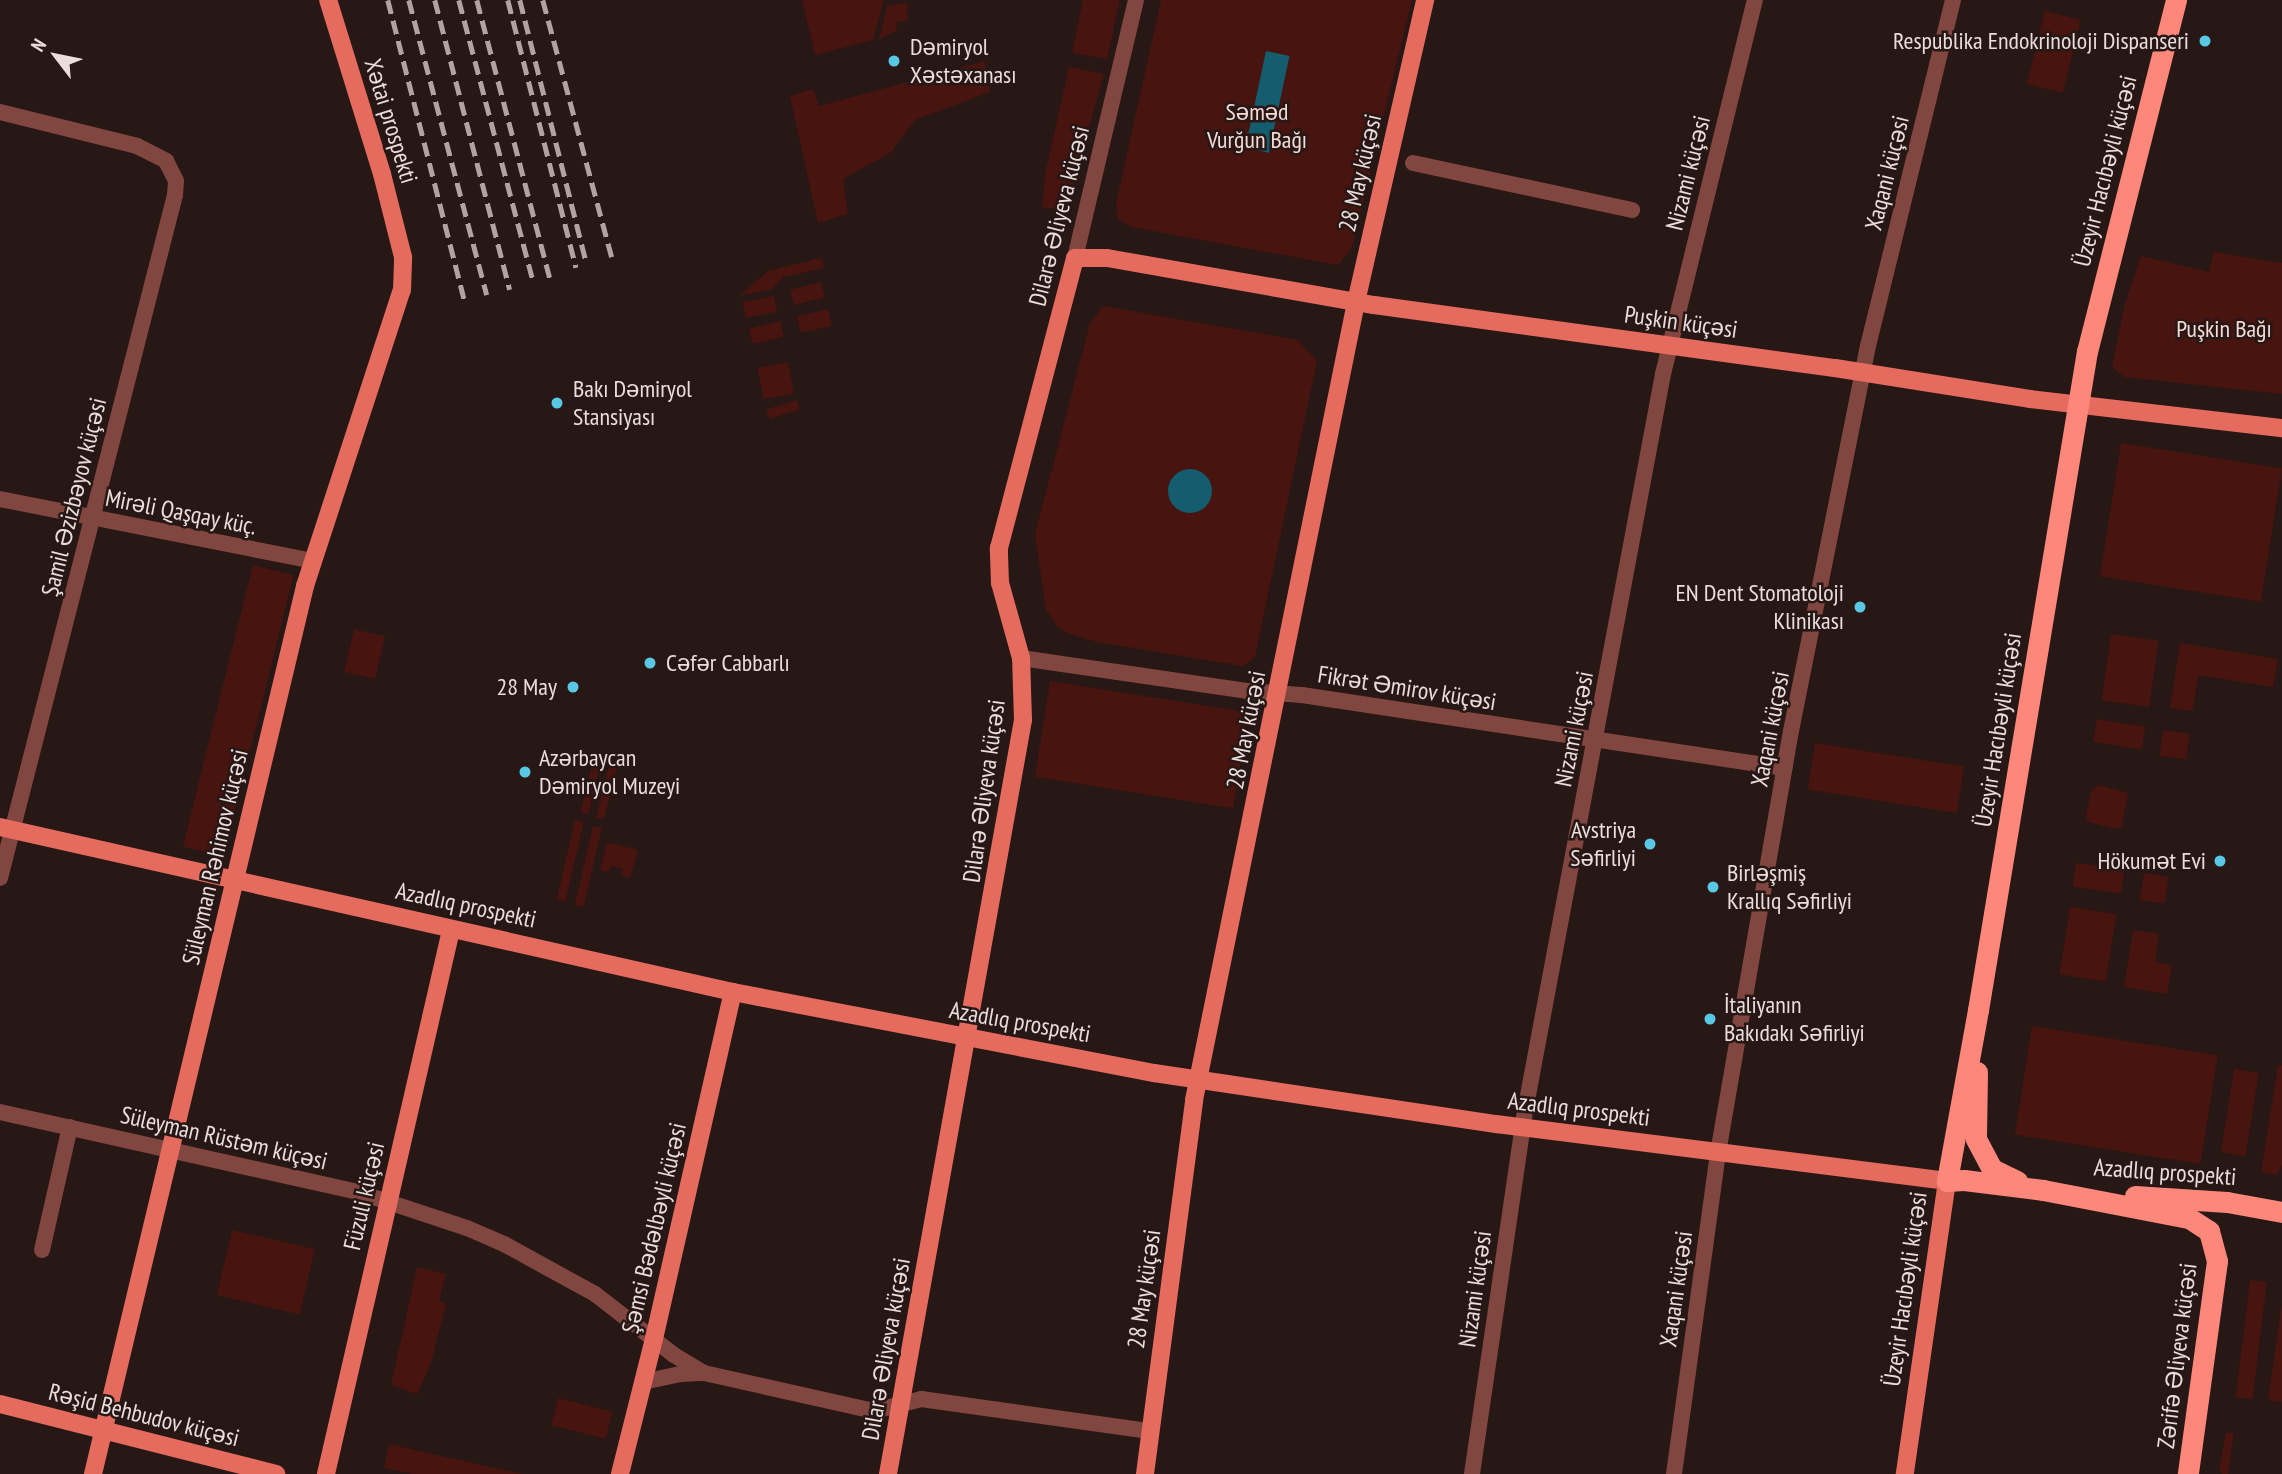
<!DOCTYPE html>
<html>
<head>
<meta charset="utf-8">
<style>
	body { margin:0 }
	#map { position:relative; width:2282px; height:1474px; overflow:hidden; background:#271715; font-family:"PT Sans Narrow",sans-serif }
	div>[style] { position:absolute }
	.green>* { inset:0; background:#471410; transform-origin:0 0 }
	.water>* { inset:0; background:#145d6e; transform-origin:0 0 }
	.round { border-radius:50% }
	.minor>* { height:16px; margin:-8px; padding:0 8px; transform-origin:8px; border-radius:8px; background:#80463f }
	.major>* { height:18px; margin:-9px; padding:0 9px; transform-origin:9px; border-radius:9px; background:#e56b5f }
	.highway>* { height:21px; margin:-10.5px; padding:0 10.5px; transform-origin:10.5px; border-radius:10.5px; background:#fc877a }
	.rail>* { height:4.5px; margin-top:-2.25px; transform-origin:0; background:repeating-linear-gradient(90deg,#b0a3a1 0 14px,transparent 0 21px) }
	.dots>* { width:19px; height:19px; translate:-50% -50%; box-sizing:border-box; border:4px solid #271715; border-radius:50% }
	span { translate:-50% -50%; white-space:nowrap; text-align:center; line-height:1.15; -webkit-text-stroke:5px #271715; paint-order:stroke }
	.poi-label { font-size:24px; color:#eadedc }
	.right { translate:-100% -50%; text-align:right }
	.left { translate:0 -50%; text-align:left }
	.park-label { font-size:24px; color:#f5dad6 }
	.street-label { font-size:24px; color:#eadedc }
	.north { position:absolute; left:21px; top:21px; width:70px; height:70px; -webkit-text-stroke:5px #271715; paint-order:stroke; rotate:302deg; font-size:19px; font-weight:700; line-height:28px; text-align:center; color:#eadedc }
	.north::after { content:''; display:block; margin:auto; width:24px; height:32px; background:#eadedc; clip-path:polygon(50% 0,100% 100%,50% 72%,0 100%) }
</style>
</head>
<body>
<div id="map">
	<div class="green">
		<i style="clip-path:polygon(802px 0,884px 0,873px 40px,815px 55px)"></i>
		<i style="clip-path:polygon(1083px 0,1120px 0,1107px 59px,1072px 53px)"></i>
		<i style="clip-path:polygon(1161px 0,1412px 0,1352px 247px,1338px 265px,1131px 227px,1118px 219px,1116px 203px)"></i>
		<i style="clip-path:polygon(907px 2px,908px 20px,896px 23px,897px 30px,879px 40px,887px 6px)"></i>
		<i style="left:2045px;top:11px;width:37px;height:75px;rotate:14deg"></i>
		<i style="clip-path:polygon(985px 61px,990px 92px,915px 120px,890px 153px,843px 179px,848px 214px,818px 223px,790px 96px,813px 89px,819px 106px)"></i>
		<i style="clip-path:polygon(1069px 67px,1104px 74px,1071px 192px,1061px 210px,1042px 207px,1045px 174px)"></i>
		<i style="clip-path:polygon(2214px 252px,2282px 263px,2282px 394px,2124px 377px,2112px 367px,2125px 303px,2141px 256px,2209px 272px)"></i>
		<i style="clip-path:polygon(821px 258px,824px 268px,783px 277px,772px 289px,739px 296px,768px 271px)"></i>
		<i style="left:821px;top:282px;width:16px;height:32px;rotate:76deg"></i>
		<i style="left:774px;top:296px;width:16px;height:32px;rotate:79deg"></i>
		<i style="clip-path:polygon(1103px 306px,1298px 340px,1317px 361px,1255px 657px,1243px 666px,1097px 642px,1067px 633px,1057px 626px,1046px 610px,1035px 534px,1090px 323px)"></i>
		<i style="left:828px;top:309px;width:17px;height:32px;rotate:77deg"></i>
		<i style="left:780px;top:321px;width:16px;height:32px;rotate:76deg"></i>
		<i style="left:788px;top:362px;width:32px;height:31px;rotate:79deg"></i>
		<i style="left:797px;top:400px;width:10px;height:32px;rotate:73deg"></i>
		<i style="left:2121px;top:443px;width:163px;height:135px;rotate:9deg"></i>
		<i style="left:253px;top:565px;width:42px;height:290px;rotate:14deg"></i>
		<i style="left:354px;top:629px;width:32px;height:44px;rotate:13deg"></i>
		<i style="left:2111px;top:634px;width:48px;height:67px;rotate:8deg"></i>
		<i style="clip-path:polygon(2180px 643px,2278px 659px,2273px 687px,2199px 675px,2192px 711px,2170px 708px)"></i>
		<i style="left:1050px;top:681px;width:201px;height:97px;rotate:9deg"></i>
		<i style="left:2097px;top:719px;width:49px;height:23px;rotate:9deg"></i>
		<i style="left:2163px;top:730px;width:27px;height:26px;rotate:8deg"></i>
		<i style="left:1815px;top:743px;width:151px;height:47px;rotate:9deg"></i>
		<i style="left:593px;top:762px;width:8px;height:52px;rotate:14deg"></i>
		<i style="left:609px;top:766px;width:8px;height:53px;rotate:14deg"></i>
		<i style="clip-path:polygon(2098px 785px,2128px 793px,2122px 826px,2116px 829px,2088px 822px,2086px 816px,2091px 791px)"></i>
		<i style="left:575px;top:820px;width:9px;height:81px;rotate:13deg"></i>
		<i style="left:593px;top:826px;width:9px;height:81px;rotate:13deg"></i>
		<i style="clip-path:polygon(607px 842px,638px 850px,630px 878px,622px 876px,623px 869px,611px 866px,608px 872px,600px 870px)"></i>
		<i style="left:2076px;top:863px;width:49px;height:24px;rotate:8deg"></i>
		<i style="left:2144px;top:873px;width:25px;height:27px;rotate:9deg"></i>
		<i style="left:2070px;top:907px;width:47px;height:68px;rotate:9deg"></i>
		<i style="clip-path:polygon(2133px 930px,2159px 934px,2155px 962px,2172px 965px,2167px 994px,2124px 987px)"></i>
		<i style="left:2032px;top:1026px;width:188px;height:110px;rotate:9deg"></i>
		<i style="clip-path:polygon(2278px 1065px,2282px 1066px,2282px 1165px,2277px 1175px,2261px 1172px)"></i>
		<i style="left:2234px;top:1069px;width:25px;height:84px;rotate:9deg"></i>
		<i style="left:232px;top:1230px;width:85px;height:67px;rotate:13deg"></i>
		<i style="clip-path:polygon(417px 1267px,446px 1274px,439px 1301px,446px 1304px,430px 1366px,417px 1394px,391px 1385px)"></i>
		<i style="left:2250px;top:1280px;width:17px;height:118px;rotate:7deg"></i>
		<i style="clip-path:polygon(2282px 1302px,2282px 1402px,2268px 1400px)"></i>
		<i style="left:558px;top:1398px;width:56px;height:28px;rotate:14deg"></i>
		<i style="clip-path:polygon(2226px 1433px,2234px 1433px,2228px 1474px,2222px 1474px,2219px 1470px)"></i>
		<i style="clip-path:polygon(389px 1444px,432px 1454px,523px 1474px,413px 1474px,384px 1468px)"></i>
	</div>
	<div class="water">
		<i style="left:1266px;top:51px;width:24px;height:99px;rotate:12deg"></i>
		<i class="round" style="left:1168px;top:469px;width:44px;height:44px"></i>
	</div>
	<div class="minor">
		<i style="left:0;top:112px;width:141px;rotate:13.9deg"></i>
		<i style="left:137px;top:146px;width:33px;rotate:27deg"></i>
		<i style="left:166px;top:161px;width:22px;rotate:63deg"></i>
		<i style="left:176px;top:181px;width:14px;rotate:94deg"></i>
		<i style="left:175px;top:195px;width:705px;rotate:104.37deg"></i>
		<i style="left:1413px;top:163px;width:224px;rotate:12.1deg"></i>
		<i style="left:1075px;top:258px;width:265px;rotate:-76.7deg"></i>
		<i style="left:0;top:499px;width:318px;rotate:11.2deg"></i>
		<i style="left:1021px;top:658px;width:228px;rotate:8.3deg"></i>
		<i style="left:1247px;top:691px;width:55px;rotate:4.2deg"></i>
		<i style="left:1302px;top:695px;width:488px;rotate:8.6deg"></i>
		<i style="left:0;top:1112px;width:367px;rotate:12.6deg"></i>
		<i style="left:358px;top:1192px;width:115px;rotate:18.3deg"></i>
		<i style="left:467px;top:1228px;width:40px;rotate:23.4deg"></i>
		<i style="left:504px;top:1244px;width:104px;rotate:28.8deg"></i>
		<i style="left:595px;top:1294px;width:100px;rotate:37.7deg"></i>
		<i style="left:674px;top:1355px;width:35px;rotate:31deg"></i>
		<i style="left:42px;top:1250px;width:126px;rotate:-77.2deg"></i>
		<i style="left:643px;top:1382px;width:40px;rotate:-12deg"></i>
		<i style="left:682px;top:1374px;width:22px;rotate:-3deg"></i>
		<i style="left:704px;top:1373px;width:174px;rotate:12.6deg"></i>
		<i style="left:874px;top:1411px;width:49px;rotate:-14.3deg"></i>
		<i style="left:921px;top:1399px;width:231px;rotate:8deg"></i>
		<i style="left:1472px;top:1474px;width:372px;rotate:-81.7deg"></i>
		<i style="left:1526px;top:1106px;width:745px;rotate:-79.4deg"></i>
		<i style="left:1663px;top:374px;width:385px;rotate:-76.2deg"></i>
		<i style="left:1674px;top:1474px;width:324px;rotate:-82.2deg"></i>
		<i style="left:1718px;top:1153px;width:428px;rotate:-80.2deg"></i>
		<i style="left:1791px;top:731px;width:393px;rotate:-78.7deg"></i>
		<i style="left:1868px;top:346px;width:356px;rotate:-76.2deg"></i>
	</div>
	<div class="major">
		<i style="left:0;top:827px;width:751px;rotate:12.69deg"></i>
		<i style="left:733px;top:992px;width:429px;rotate:10.9deg"></i>
		<i style="left:1154px;top:1073px;width:346px;rotate:8.5deg"></i>
		<i style="left:1496px;top:1124px;width:455px;rotate:7.2deg"></i>
		<i style="left:1947px;top:1181px;width:296px;rotate:98.2deg"></i>
		<i style="left:0;top:1404px;width:285px;rotate:14.2deg"></i>
		<i style="left:93px;top:1474px;width:913px;rotate:-76.57deg"></i>
		<i style="left:305px;top:586px;width:311px;rotate:-71.9deg"></i>
		<i style="left:402px;top:290px;width:33px;rotate:-88deg"></i>
		<i style="left:403px;top:257px;width:86px;rotate:-104.2deg"></i>
		<i style="left:382px;top:174px;width:182px;rotate:-107.2deg"></i>
		<i style="left:326px;top:1474px;width:558px;rotate:-77.06deg"></i>
		<i style="left:620px;top:1474px;width:139px;rotate:-75.9deg"></i>
		<i style="left:654px;top:1339px;width:356px;rotate:-77.2deg"></i>
		<i style="left:888px;top:1474px;width:766px;rotate:-79.85deg"></i>
		<i style="left:1023px;top:720px;width:62px;rotate:-91.8deg"></i>
		<i style="left:1021px;top:658px;width:78px;rotate:-105.6deg"></i>
		<i style="left:1000px;top:583px;width:35px;rotate:-92deg"></i>
		<i style="left:999px;top:548px;width:300px;rotate:-75.3deg"></i>
		<i style="left:1075px;top:258px;width:32px"></i>
		<i style="left:1107px;top:258px;width:271px;rotate:10deg"></i>
		<i style="left:1374px;top:305px;width:465px;rotate:7.8deg"></i>
		<i style="left:1835px;top:368px;width:197px;rotate:9deg"></i>
		<i style="left:2030px;top:399px;width:254px;rotate:6.6deg"></i>
		<i style="left:1145px;top:1474px;width:377px;rotate:-82.5deg"></i>
		<i style="left:1194px;top:1100px;width:814px;rotate:-78.52deg"></i>
		<i style="left:1356px;top:302px;width:310px;rotate:-77.1deg"></i>
	</div>
	<div class="highway">
		<i style="left:2176px;top:0;width:362px;rotate:104.2deg"></i>
		<i style="left:2087px;top:351px;width:668px;rotate:99.39deg"></i>
		<i style="left:1978px;top:1010px;width:174px;rotate:100.3deg"></i>
		<i style="left:1947px;top:1181px;width:17px;rotate:-3deg"></i>
		<i style="left:1964px;top:1180px;width:80px;rotate:7.2deg"></i>
		<i style="left:2043px;top:1190px;width:149px;rotate:10.9deg"></i>
		<i style="left:2189px;top:1218px;width:24px;rotate:33deg"></i>
		<i style="left:2209px;top:1231px;width:31px;rotate:75deg"></i>
		<i style="left:2217px;top:1261px;width:215px;rotate:97.8deg"></i>
		<i style="left:1977px;top:1072px;width:67px;rotate:90.9deg"></i>
		<i style="left:1976px;top:1139px;width:34px;rotate:62deg"></i>
		<i style="left:1992px;top:1169px;width:28px;rotate:26deg"></i>
		<i style="left:2135px;top:1196px;width:92px;rotate:3.7deg"></i>
		<i style="left:2227px;top:1202px;width:56px;rotate:10.3deg"></i>
	</div>
	<div class="rail">
		<i style="left:388px;top:0;width:311px;rotate:75.7deg"></i>
		<i style="left:409px;top:0;width:305px;rotate:75.2deg"></i>
		<i style="left:435px;top:0;width:299px;rotate:75.5deg"></i>
		<i style="left:459px;top:0;width:293px;rotate:75.2deg"></i>
		<i style="left:477px;top:0;width:287px;rotate:75.3deg"></i>
		<i style="left:508px;top:0;width:276px;rotate:75.7deg"></i>
		<i style="left:520px;top:0;width:272px;rotate:75.8deg"></i>
		<i style="left:543px;top:0;width:266px;rotate:75deg"></i>
	</div>
	<div class="dots">
		<i style="left:2205px;top:41px;background:#59c8e4"></i>
		<i style="left:894px;top:61px;background:#59c8e4"></i>
		<i style="left:557px;top:403px;background:#59c8e4"></i>
		<i style="left:1860px;top:607px;background:#59c8e4"></i>
		<i style="left:650px;top:663px;background:#59c8e4"></i>
		<i style="left:573px;top:687px;background:#59c8e4"></i>
		<i style="left:525px;top:772px;background:#59c8e4"></i>
		<i style="left:1650px;top:844px;background:#59c8e4"></i>
		<i style="left:2220px;top:861px;background:#59c8e4"></i>
		<i style="left:1713px;top:887px;background:#59c8e4"></i>
		<i style="left:1710px;top:1019px;background:#59c8e4"></i>
	</div>
	<div class="poi-label">
		<span class="right" style="left:2189px;top:41px">Respublika Endokrinoloji Dispanseri</span>
		<span class="left" style="left:910px;top:61px">Dəmiryol<br>Xəstəxanası</span>
		<span class="left" style="left:573px;top:403px">Bakı Dəmiryol<br>Stansiyası</span>
		<span class="right" style="left:1844px;top:607px">EN Dent Stomatoloji<br>Klinikası</span>
		<span class="left" style="left:666px;top:663px">Cəfər Cabbarlı</span>
		<span class="right" style="left:557px;top:687px">28 May</span>
		<span class="left" style="left:539px;top:772px">Azərbaycan<br>Dəmiryol Muzeyi</span>
		<span class="right" style="left:1636px;top:844px">Avstriya<br>Səfirliyi</span>
		<span class="right" style="left:2206px;top:861px">Hökumət Evi</span>
		<span class="left" style="left:1727px;top:887px">Birləşmiş<br>Krallıq Səfirliyi</span>
		<span class="left" style="left:1724px;top:1019px">İtaliyanın<br>Bakıdakı Səfirliyi</span>
	</div>
	<div class="park-label">
		<span style="left:1257px;top:126px">Səməd<br>Vurğun Bağı</span>
		<span style="left:2224px;top:329px">Puşkin Bağı</span>
	</div>
	<div class="street-label">
		<span style="left:391px;top:121px;rotate:73deg">Xətai prospekti</span>
		<span style="left:2105px;top:171px;rotate:-76deg">Üzeyir Hacıbəyli küçəsi</span>
		<span style="left:1360px;top:173px;rotate:-77deg">28 May küçəsi</span>
		<span style="left:1688px;top:173px;rotate:-76deg">Nizami küçəsi</span>
		<span style="left:1887px;top:173px;rotate:-76deg">Xaqani küçəsi</span>
		<span style="left:1059px;top:216px;rotate:-76deg">Dilarə Əliyeva küçəsi</span>
		<span style="left:1681px;top:322px;rotate:8deg">Puşkin küçəsi</span>
		<span style="left:74px;top:497px;rotate:-76deg">Şamil Əzizbəyov küçəsi</span>
		<span style="left:181px;top:512px;rotate:11deg">Mirəli Qaşqay küç.</span>
		<span style="left:1407px;top:688px;rotate:9deg">Fikrət Əmirov küçəsi</span>
		<span style="left:1574px;top:729px;rotate:-79deg">Nizami küçəsi</span>
		<span style="left:1770px;top:729px;rotate:-79deg">Xaqani küçəsi</span>
		<span style="left:1246px;top:730px;rotate:-79deg">28 May küçəsi</span>
		<span style="left:1998px;top:730px;rotate:-81deg">Üzeyir Hacıbəyli küçəsi</span>
		<span style="left:984px;top:791px;rotate:-82deg">Dilarə Əliyeva küçəsi</span>
		<span style="left:215px;top:857px;rotate:-77deg">Süleyman Rəhimov küçəsi</span>
		<span style="left:466px;top:905px;rotate:12deg">Azadlıq prospekti</span>
		<span style="left:1020px;top:1022px;rotate:10deg">Azadlıq prospekti</span>
		<span style="left:1579px;top:1109px;rotate:7deg">Azadlıq prospekti</span>
		<span style="left:224px;top:1138px;rotate:13deg">Süleyman Rüstəm küçəsi</span>
		<span style="left:2165px;top:1172px;rotate:4deg">Azadlıq prospekti</span>
		<span style="left:364px;top:1196px;rotate:-77deg">Füzuli küçəsi</span>
		<span style="left:654px;top:1228px;rotate:-77deg">Şəmsi Bədəlbəyli küçəsi</span>
		<span style="left:1144px;top:1289px;rotate:-82deg">28 May küçəsi</span>
		<span style="left:1475px;top:1289px;rotate:-82deg">Nizami küçəsi</span>
		<span style="left:1676px;top:1289px;rotate:-82deg">Xaqani küçəsi</span>
		<span style="left:1905px;top:1289px;rotate:-82deg">Üzeyir Hacıbəyli küçəsi</span>
		<span style="left:886px;top:1349px;rotate:-80deg">Dilarə Əliyeva küçəsi</span>
		<span style="left:2177px;top:1356px;rotate:-83deg">Zərifə Əliyeva küçəsi</span>
		<span style="left:144px;top:1415px;rotate:14deg">Rəşid Behbudov küçəsi</span>
	</div>
	<div class="north">N</div>
</div>
</body>
</html>
